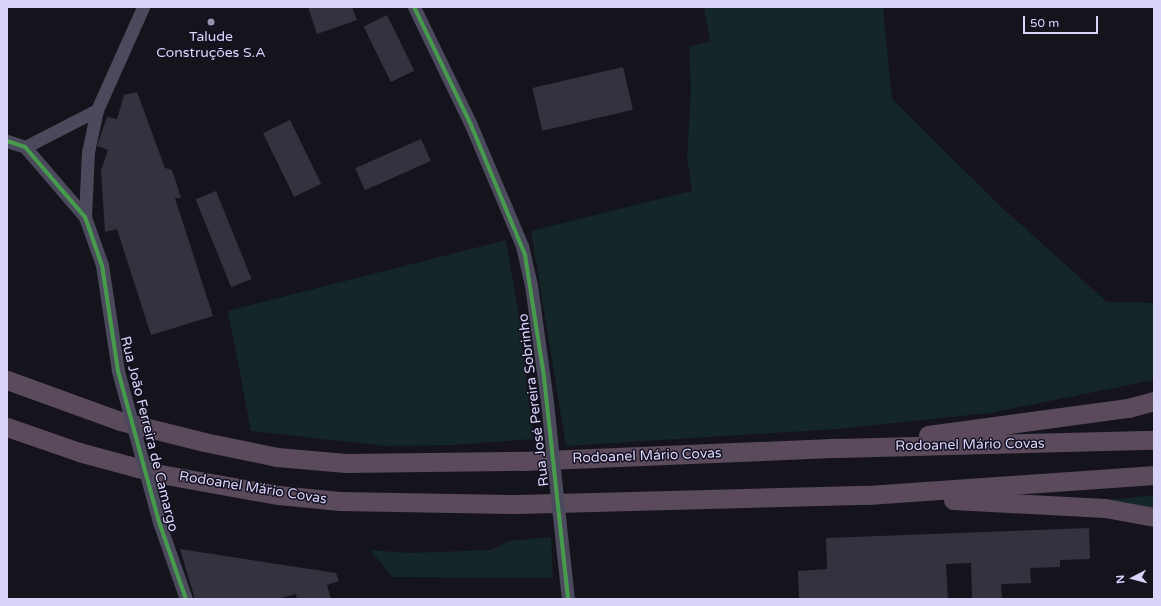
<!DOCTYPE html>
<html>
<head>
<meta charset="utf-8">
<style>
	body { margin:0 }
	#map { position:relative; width:1161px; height:606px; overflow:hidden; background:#15141c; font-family:"Varela Round",sans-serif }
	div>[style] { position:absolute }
	.green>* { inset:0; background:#142627 }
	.building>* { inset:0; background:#34323e; transform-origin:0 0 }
	.minor>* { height:13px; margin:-6.5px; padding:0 6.5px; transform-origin:6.5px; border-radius:6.5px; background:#4b4a5c }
	.highway>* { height:19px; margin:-9.5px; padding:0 9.5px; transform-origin:9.5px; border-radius:9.5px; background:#5a4a5c }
	.minor-bridge>* { height:13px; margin:-6.5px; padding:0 6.5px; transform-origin:6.5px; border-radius:6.5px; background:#4b4a5c }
	.cycleway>* { height:4px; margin:-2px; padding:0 2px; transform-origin:2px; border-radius:2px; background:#469c4c }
	.dots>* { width:11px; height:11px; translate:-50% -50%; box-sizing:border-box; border:2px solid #131020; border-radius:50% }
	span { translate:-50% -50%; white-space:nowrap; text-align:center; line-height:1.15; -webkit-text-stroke:3px #131020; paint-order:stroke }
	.poi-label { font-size:14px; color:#dad4fa }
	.street-label { font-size:14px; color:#dad4fa }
	.frame { position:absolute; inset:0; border:8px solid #dad4fa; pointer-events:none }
	.north { position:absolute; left:1113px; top:558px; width:40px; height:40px; -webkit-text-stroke:3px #131020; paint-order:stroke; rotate:264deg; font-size:11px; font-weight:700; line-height:16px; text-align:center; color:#dad4fa }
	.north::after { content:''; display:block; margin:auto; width:14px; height:18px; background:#dad4fa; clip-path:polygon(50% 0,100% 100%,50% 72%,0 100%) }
	.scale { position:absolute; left:1023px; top:16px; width:75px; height:18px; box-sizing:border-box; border:2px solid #dad4fa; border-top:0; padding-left:5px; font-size:12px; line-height:14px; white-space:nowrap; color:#dad4fa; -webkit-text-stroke:3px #131020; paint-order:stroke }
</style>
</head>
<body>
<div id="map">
	<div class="green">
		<i style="clip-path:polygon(704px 7px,883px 7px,892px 99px,998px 204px,1107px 302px,1154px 303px,1154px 380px,990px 413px,836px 429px,566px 446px,531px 231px,692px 191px,687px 159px,691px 89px,689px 47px,710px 41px)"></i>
		<i style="clip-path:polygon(506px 240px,518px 310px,533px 439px,454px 445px,387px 446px,251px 431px,228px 311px)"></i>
		<i style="clip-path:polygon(1154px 495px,1154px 509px,1101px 499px,1118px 499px)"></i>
		<i style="clip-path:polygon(551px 537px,553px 578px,392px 577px,370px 550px,409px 553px,491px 550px,508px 541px)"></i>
	</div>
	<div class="building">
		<i style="clip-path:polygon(308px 7px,352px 7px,357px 20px,317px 34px)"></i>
		<i style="left:387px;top:15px;width:62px;height:26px;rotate:64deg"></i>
		<i style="left:623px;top:67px;width:44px;height:93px;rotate:77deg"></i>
		<i style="clip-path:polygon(137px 92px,165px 168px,172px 170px,181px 198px,175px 198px,213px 316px,151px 335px,117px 229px,105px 232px,101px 170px,108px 150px,97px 146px,107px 117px,117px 119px,124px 95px)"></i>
		<i style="left:290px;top:120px;width:71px;height:30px;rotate:64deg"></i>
		<i style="left:421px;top:139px;width:24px;height:72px;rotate:66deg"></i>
		<i style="left:216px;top:191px;width:95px;height:22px;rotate:68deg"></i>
		<i style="clip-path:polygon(1089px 528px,1090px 559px,1060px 560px,1060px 567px,1030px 568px,1031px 583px,1001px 584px,1002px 599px,972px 599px,971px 563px,946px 564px,948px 599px,799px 599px,798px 571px,827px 569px,826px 538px)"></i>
		<i style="clip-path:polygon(180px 549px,336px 573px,339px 581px,327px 585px,331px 599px,297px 599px,296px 594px,278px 599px,195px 599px)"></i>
	</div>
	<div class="minor">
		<i style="left:414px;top:7px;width:131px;rotate:64.2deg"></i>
		<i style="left:471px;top:125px;width:131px;rotate:67.1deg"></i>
		<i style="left:522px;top:246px;width:40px;rotate:77deg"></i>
		<i style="left:531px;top:285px;width:118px;rotate:82.2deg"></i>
		<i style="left:7px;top:141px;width:19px;rotate:18deg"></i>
		<i style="left:25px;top:147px;width:92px;rotate:49.4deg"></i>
		<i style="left:85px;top:217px;width:51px;rotate:70.5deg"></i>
		<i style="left:102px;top:265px;width:107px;rotate:81.4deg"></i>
		<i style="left:25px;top:147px;width:81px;rotate:-27.2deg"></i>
		<i style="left:85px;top:217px;width:65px;rotate:-87.4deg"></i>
		<i style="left:88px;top:152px;width:43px;rotate:-77.9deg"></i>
		<i style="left:97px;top:110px;width:113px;rotate:-65.9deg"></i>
		<i style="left:159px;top:522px;width:82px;rotate:70.7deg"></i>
		<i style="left:562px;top:544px;width:55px;rotate:83.8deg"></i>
	</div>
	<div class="highway">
		<i style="left:7px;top:380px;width:120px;rotate:19.9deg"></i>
		<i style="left:120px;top:421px;width:87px;rotate:14deg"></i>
		<i style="left:204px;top:442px;width:75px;rotate:11.6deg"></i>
		<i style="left:277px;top:457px;width:69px;rotate:5deg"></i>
		<i style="left:346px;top:463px;width:176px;rotate:-0.7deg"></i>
		<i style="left:522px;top:461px;width:316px;rotate:-2.4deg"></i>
		<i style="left:838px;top:448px;width:316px;rotate:-1.5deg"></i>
		<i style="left:7px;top:427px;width:76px;rotate:19.1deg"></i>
		<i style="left:79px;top:452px;width:84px;rotate:15.2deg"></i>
		<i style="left:160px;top:474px;width:120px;rotate:10.1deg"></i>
		<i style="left:278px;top:495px;width:62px;rotate:5.5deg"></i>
		<i style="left:340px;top:501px;width:177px;rotate:1deg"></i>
		<i style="left:517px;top:504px;width:351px;rotate:-1.5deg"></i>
		<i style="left:868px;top:495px;width:287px;rotate:-4deg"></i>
		<i style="left:928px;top:435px;width:202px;rotate:-7.7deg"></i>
		<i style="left:1128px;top:408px;width:27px;rotate:-15deg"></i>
		<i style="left:953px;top:500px;width:152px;rotate:3deg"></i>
		<i style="left:1105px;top:508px;width:50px;rotate:10.4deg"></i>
	</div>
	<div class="minor-bridge">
		<i style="left:118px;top:371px;width:156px;rotate:74.8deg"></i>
		<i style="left:547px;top:402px;width:143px;rotate:84deg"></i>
	</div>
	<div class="cycleway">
		<i style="left:414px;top:7px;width:131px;rotate:64.2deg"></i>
		<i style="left:471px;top:125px;width:141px;rotate:67.4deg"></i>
		<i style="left:525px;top:255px;width:123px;rotate:81.1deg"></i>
		<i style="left:544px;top:377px;width:223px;rotate:83.8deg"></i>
		<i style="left:7px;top:141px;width:19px;rotate:18deg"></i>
		<i style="left:25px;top:147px;width:92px;rotate:49.4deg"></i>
		<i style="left:85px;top:217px;width:12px;rotate:70deg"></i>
		<i style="left:89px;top:228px;width:39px;rotate:71deg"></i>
		<i style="left:102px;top:265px;width:107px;rotate:81.4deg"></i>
		<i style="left:118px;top:371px;width:156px;rotate:74.8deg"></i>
		<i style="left:159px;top:522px;width:82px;rotate:70.7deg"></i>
	</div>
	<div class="dots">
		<i style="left:211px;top:22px;background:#9591ac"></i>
	</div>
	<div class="poi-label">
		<span style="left:211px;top:45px">Talude<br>Construções S.A</span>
	</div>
	<div class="street-label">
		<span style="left:534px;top:400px;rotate:-97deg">Rua José Pereira Sobrinho</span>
		<span style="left:149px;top:434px;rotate:76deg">Rua João Ferreira de Camargo</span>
		<span style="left:970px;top:445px;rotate:-1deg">Rodoanel Mário Covas</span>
		<span style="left:647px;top:456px;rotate:-2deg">Rodoanel Mário Covas</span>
		<span style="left:253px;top:488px;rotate:9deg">Rodoanel Mário Covas</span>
	</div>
	<div class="frame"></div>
	<div class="north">N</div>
	<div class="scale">50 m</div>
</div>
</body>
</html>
